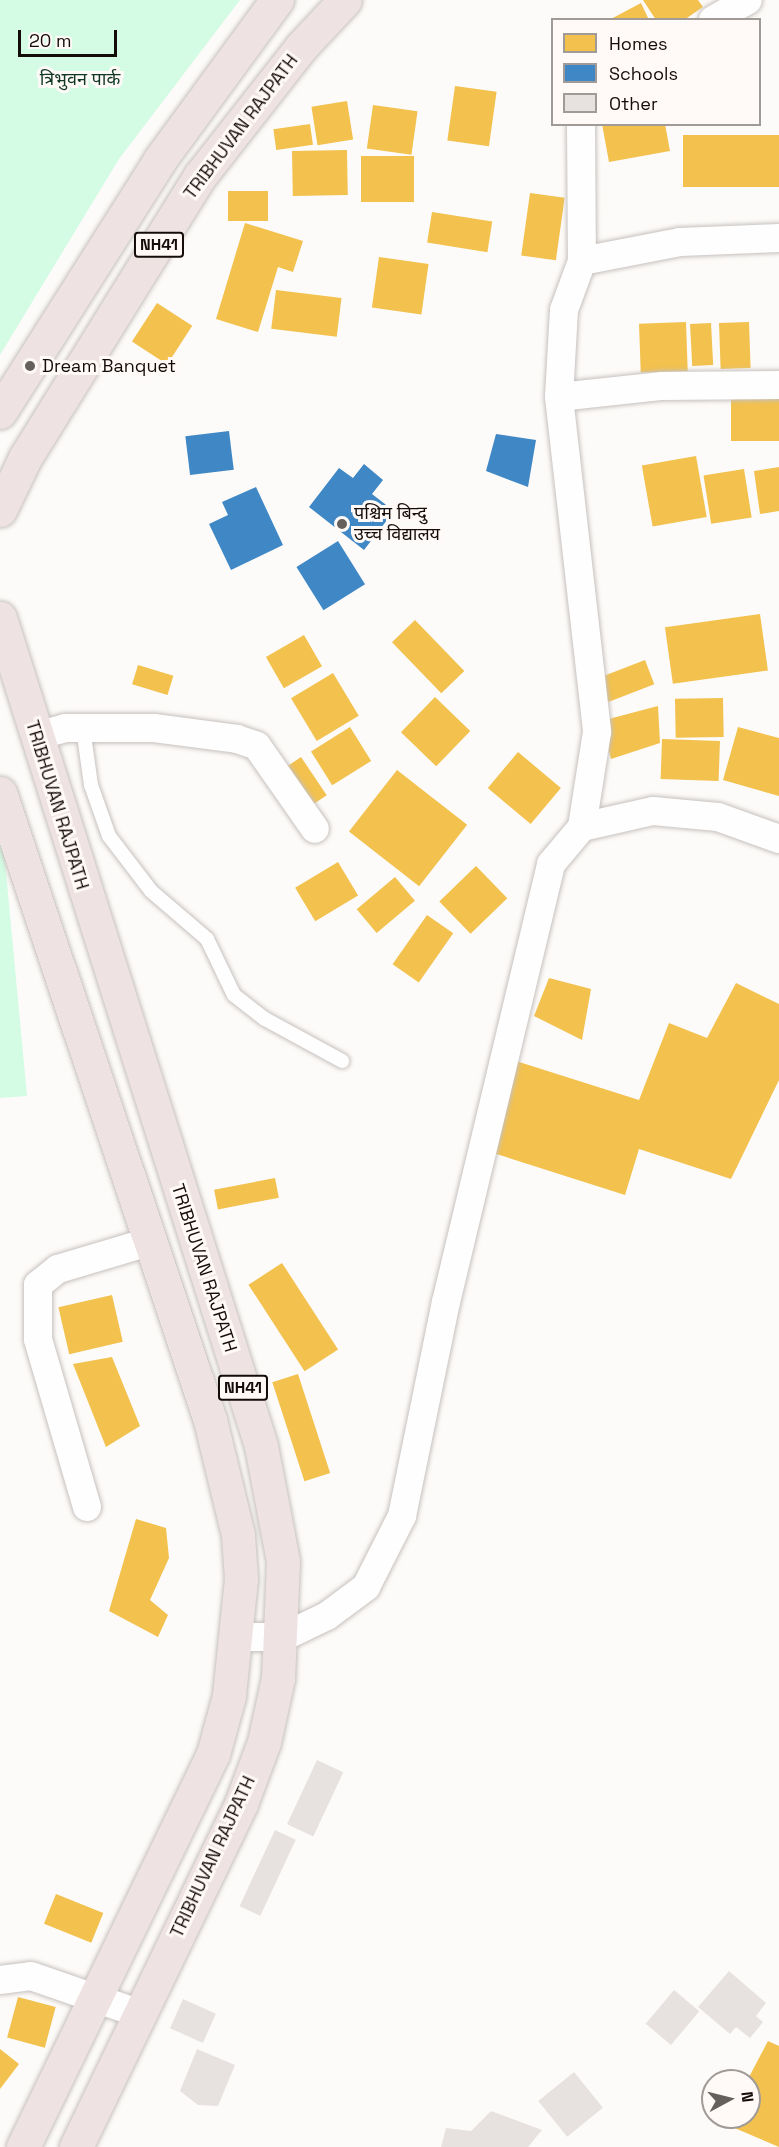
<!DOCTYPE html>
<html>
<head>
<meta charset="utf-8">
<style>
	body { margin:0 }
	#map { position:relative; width:779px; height:2147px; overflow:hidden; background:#fdfbf9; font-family:"Space Grotesk","Noto Sans Devanagari",sans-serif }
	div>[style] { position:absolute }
	.green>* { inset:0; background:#d4fbe4 }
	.homes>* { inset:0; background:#f2c14e; transform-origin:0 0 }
	.schools>* { inset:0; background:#3f88c5; transform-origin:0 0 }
	.building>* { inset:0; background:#e7e2df; transform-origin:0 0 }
	.roads { filter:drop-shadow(0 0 2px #c6c1be) drop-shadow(0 0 2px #c6c1be) }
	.service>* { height:14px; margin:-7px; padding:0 7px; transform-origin:7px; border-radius:7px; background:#fffefe }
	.minor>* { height:28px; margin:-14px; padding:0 14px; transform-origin:14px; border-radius:14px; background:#fffefe }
	.trunk>* { height:33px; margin:-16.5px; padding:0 16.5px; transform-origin:16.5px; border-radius:16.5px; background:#eee3e2 }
	.dots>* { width:16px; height:16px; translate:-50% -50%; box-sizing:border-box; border:3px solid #fffaf7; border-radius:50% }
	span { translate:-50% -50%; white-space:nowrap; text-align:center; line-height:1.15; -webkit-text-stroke:6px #fffaf7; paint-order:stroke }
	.shield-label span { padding:2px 4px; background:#fffaf7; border:2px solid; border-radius:4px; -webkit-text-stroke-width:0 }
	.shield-label { font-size:16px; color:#140c08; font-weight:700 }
	.park-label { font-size:18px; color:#103725 }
	.street-label { font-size:18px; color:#140c08 }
	.poi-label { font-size:18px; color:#140c08 }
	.left { translate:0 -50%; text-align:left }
	.legend { position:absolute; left:551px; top:18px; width:210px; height:108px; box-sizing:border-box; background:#fffaf7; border:2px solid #a19b97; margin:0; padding:8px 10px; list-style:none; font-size:18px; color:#140c08 }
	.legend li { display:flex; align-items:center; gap:12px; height:30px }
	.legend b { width:30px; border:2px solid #a19b97 }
	.north { position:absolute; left:701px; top:2069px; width:60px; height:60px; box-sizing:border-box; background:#fffaf7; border:2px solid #a19b97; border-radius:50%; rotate:83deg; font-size:16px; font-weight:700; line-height:24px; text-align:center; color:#140c08 }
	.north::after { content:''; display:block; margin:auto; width:21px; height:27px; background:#66605c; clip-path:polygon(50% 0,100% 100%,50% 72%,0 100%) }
	.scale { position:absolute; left:18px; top:30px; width:99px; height:27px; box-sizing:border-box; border:3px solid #140c08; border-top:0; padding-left:8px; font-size:18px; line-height:21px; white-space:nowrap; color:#140c08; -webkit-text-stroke:4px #fffaf7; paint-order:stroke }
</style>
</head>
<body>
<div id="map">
	<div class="green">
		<i style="clip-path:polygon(0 0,240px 0,119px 159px,0 355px)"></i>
		<i style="clip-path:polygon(0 808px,27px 1096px,0 1098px)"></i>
	</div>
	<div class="homes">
		<i style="clip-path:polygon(643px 0,698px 0,703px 7px,684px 20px,656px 20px)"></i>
		<i style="clip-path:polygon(641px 3px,649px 20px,609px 20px)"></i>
		<i style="left:455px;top:86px;width:42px;height:55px;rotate:8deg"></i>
		<i style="left:347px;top:101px;width:39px;height:36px;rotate:81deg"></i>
		<i style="left:373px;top:105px;width:45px;height:44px;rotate:8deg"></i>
		<i style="left:310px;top:124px;width:21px;height:37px;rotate:82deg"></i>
		<i style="clip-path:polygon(602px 124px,665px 124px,670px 151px,609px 162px)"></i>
		<i style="left:683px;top:135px;width:96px;height:52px"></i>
		<i style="left:347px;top:150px;width:45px;height:55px;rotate:89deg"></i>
		<i style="left:361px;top:156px;width:53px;height:46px"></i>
		<i style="left:228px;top:191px;width:40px;height:30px"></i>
		<i style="left:530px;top:193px;width:35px;height:63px;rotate:8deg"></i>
		<i style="left:432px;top:212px;width:61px;height:31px;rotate:9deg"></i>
		<i style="clip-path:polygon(245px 223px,303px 241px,293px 272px,278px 267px,258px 332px,216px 319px)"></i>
		<i style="left:379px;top:257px;width:50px;height:51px;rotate:8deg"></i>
		<i style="left:276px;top:290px;width:66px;height:39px;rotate:7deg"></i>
		<i style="left:157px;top:303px;width:42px;height:46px;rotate:33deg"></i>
		<i style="left:686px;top:322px;width:49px;height:47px;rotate:88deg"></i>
		<i style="left:749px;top:322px;width:46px;height:30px;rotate:88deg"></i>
		<i style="left:711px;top:323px;width:42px;height:21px;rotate:87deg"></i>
		<i style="left:779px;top:390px;width:51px;height:48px;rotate:90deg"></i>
		<i style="left:696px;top:456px;width:62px;height:55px;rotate:80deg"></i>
		<i style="clip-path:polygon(779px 467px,779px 511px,760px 514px,754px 471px)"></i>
		<i style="left:744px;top:469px;width:49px;height:41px;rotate:81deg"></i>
		<i style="left:760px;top:614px;width:57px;height:96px;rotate:82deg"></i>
		<i style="left:415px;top:620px;width:71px;height:32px;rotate:46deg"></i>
		<i style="left:304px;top:635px;width:36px;height:44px;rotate:60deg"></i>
		<i style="left:645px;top:660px;width:26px;height:52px;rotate:69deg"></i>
		<i style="left:138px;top:665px;width:37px;height:20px;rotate:17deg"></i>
		<i style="left:333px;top:673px;width:50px;height:49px;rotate:59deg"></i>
		<i style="left:435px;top:697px;width:49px;height:49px;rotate:44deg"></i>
		<i style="left:723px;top:698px;width:39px;height:48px;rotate:89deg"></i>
		<i style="clip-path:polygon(658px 706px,660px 743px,611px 759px,601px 721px)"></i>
		<i style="left:350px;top:727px;width:40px;height:46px;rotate:58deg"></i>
		<i style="clip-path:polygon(738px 727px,779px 738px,779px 796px,723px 780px)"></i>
		<i style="left:662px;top:739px;width:58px;height:40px;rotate:2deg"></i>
		<i style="left:518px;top:752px;width:56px;height:47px;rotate:40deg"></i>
		<i style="left:301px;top:757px;width:46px;height:25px;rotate:56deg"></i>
		<i style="left:397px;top:770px;width:89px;height:78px;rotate:38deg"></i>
		<i style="left:338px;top:862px;width:39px;height:50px;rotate:59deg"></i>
		<i style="left:476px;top:866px;width:45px;height:51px;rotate:46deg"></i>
		<i style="left:395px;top:877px;width:31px;height:50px;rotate:50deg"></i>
		<i style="left:427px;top:915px;width:32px;height:60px;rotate:35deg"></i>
		<i style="clip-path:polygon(549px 978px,591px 989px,582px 1040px,534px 1016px)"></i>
		<i style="clip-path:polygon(736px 983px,779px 1004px,779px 1080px,731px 1179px,639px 1149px,625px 1195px,487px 1151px,516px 1061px,639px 1100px,669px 1023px,707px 1038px)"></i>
		<i style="left:275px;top:1178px;width:20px;height:62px;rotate:79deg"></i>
		<i style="left:282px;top:1263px;width:103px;height:40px;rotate:57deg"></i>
		<i style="left:112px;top:1295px;width:48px;height:55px;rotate:77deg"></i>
		<i style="clip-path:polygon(112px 1357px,140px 1426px,106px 1447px,73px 1364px)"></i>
		<i style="left:298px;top:1374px;width:104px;height:27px;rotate:72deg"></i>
		<i style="clip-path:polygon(136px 1519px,166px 1528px,169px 1558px,150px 1600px,168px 1615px,158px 1637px,109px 1611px)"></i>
		<i style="left:56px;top:1894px;width:51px;height:32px;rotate:22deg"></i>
		<i style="left:18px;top:1997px;width:39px;height:42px;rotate:15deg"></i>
		<i style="clip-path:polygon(768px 2041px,779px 2046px,779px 2147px,725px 2124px,728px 2117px,749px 2117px,747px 2081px)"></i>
		<i style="clip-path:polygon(0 2049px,19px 2064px,0 2089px)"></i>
	</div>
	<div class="schools">
		<i style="left:229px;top:431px;width:39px;height:44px;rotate:83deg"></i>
		<i style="clip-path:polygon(496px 434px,536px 440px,528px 487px,486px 471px)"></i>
		<i style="clip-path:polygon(364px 464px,383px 480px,372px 494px,394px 511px,364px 550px,309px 507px,339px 468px,353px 478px)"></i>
		<i style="clip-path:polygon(256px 487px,283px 545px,231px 570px,209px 524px,228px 515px,222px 502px)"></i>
		<i style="left:338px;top:541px;width:51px;height:49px;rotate:58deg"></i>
	</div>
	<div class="building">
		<i style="left:317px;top:1760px;width:29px;height:71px;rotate:25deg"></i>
		<i style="left:275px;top:1830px;width:23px;height:84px;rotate:25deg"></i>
		<i style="clip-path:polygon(729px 1971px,766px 2003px,756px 2016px,763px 2022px,750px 2038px,736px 2027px,730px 2034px,698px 2007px)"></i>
		<i style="left:674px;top:1990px;width:33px;height:44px;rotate:40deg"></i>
		<i style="left:183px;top:1999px;width:36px;height:32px;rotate:24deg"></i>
		<i style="clip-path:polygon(197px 2049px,235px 2065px,218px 2106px,198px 2105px,180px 2091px)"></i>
		<i style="left:574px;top:2072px;width:46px;height:46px;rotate:51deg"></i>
		<i style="clip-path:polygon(491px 2111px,542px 2130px,528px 2147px,441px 2147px,446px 2128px,471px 2131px)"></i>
	</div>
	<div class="roads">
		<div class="service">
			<i style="left:83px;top:728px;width:58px;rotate:82deg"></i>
			<i style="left:91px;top:785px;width:54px;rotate:70.6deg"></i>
			<i style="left:109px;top:836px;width:69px;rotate:52.6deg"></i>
			<i style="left:151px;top:891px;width:74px;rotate:40.6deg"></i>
			<i style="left:207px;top:939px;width:62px;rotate:64.3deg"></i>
			<i style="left:234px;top:995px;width:39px;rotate:38deg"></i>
			<i style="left:265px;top:1019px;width:88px;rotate:28.6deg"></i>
		</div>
		<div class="minor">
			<i style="left:713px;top:20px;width:40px;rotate:-29.7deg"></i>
			<i style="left:581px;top:124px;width:137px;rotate:89.6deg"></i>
			<i style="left:582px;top:261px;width:52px;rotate:110.2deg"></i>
			<i style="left:564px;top:310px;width:87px;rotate:93.3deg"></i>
			<i style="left:559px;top:397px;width:337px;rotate:83.5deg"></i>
			<i style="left:597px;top:732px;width:96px;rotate:99deg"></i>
			<i style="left:582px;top:261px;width:100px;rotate:-11deg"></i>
			<i style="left:680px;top:242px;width:99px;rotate:-2.3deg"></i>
			<i style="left:559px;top:397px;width:104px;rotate:-6.1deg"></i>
			<i style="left:662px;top:386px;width:117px;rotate:-0.5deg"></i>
			<i style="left:36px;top:736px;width:30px;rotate:-15deg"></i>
			<i style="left:65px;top:728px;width:89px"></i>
			<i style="left:154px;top:728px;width:84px;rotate:7.5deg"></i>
			<i style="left:237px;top:739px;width:21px;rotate:19deg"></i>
			<i style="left:257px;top:746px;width:101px;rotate:55.1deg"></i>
			<i style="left:87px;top:1507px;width:175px;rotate:-106.3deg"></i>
			<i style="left:38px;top:1339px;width:54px;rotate:-90deg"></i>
			<i style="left:38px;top:1285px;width:26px;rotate:-39deg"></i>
			<i style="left:58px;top:1269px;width:98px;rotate:-16.6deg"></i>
			<i style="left:237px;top:1637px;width:46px"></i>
			<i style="left:283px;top:1637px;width:49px;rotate:-25.5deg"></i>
			<i style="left:327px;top:1616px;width:49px;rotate:-36.6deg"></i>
			<i style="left:366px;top:1587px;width:80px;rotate:-63.1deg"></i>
			<i style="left:402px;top:1516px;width:218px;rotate:-78.4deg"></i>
			<i style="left:446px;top:1302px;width:450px;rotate:-76.5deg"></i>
			<i style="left:551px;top:864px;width:48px;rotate:-50deg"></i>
			<i style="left:582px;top:827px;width:73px;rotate:-12.7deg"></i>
			<i style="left:653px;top:811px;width:65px;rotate:5.3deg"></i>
			<i style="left:718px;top:817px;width:65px;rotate:19.8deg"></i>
			<i style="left:0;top:1980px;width:31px;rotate:-7deg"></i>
			<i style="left:31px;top:1976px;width:113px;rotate:19.1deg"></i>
		</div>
		<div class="trunk">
			<i style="left:0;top:412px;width:297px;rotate:-57.6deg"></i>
			<i style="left:159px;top:161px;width:200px;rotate:-53.8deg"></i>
			<i style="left:0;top:510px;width:58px;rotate:-64.3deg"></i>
			<i style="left:25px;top:458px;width:332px;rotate:-58.2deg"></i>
			<i style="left:200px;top:176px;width:164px;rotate:-51.9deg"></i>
			<i style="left:301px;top:47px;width:64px;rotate:-46.9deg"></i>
			<i style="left:0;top:618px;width:868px;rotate:72.5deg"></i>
			<i style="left:261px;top:1446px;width:117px;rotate:79.2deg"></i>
			<i style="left:283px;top:1561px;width:117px;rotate:92.4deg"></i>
			<i style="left:278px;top:1678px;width:66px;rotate:102.3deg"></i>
			<i style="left:264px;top:1742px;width:66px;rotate:110.4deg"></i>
			<i style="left:241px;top:1804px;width:381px;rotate:115.7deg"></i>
			<i style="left:0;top:793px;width:661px;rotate:71.48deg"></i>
			<i style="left:210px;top:1420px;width:118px;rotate:76.3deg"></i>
			<i style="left:238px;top:1535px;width:44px;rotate:86.1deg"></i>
			<i style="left:241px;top:1579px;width:118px;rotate:95.9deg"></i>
			<i style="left:229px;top:1696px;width:60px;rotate:105.4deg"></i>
			<i style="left:213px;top:1754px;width:437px;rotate:115.8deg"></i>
		</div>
	</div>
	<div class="dots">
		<i style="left:30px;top:366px;background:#66605c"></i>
		<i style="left:342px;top:524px;background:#66605c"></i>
	</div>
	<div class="shield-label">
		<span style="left:159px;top:245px">NH41</span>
		<span style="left:243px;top:1388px">NH41</span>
	</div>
	<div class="park-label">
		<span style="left:80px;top:79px">त्रिभुवन पार्क</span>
	</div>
	<div class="street-label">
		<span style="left:241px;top:127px;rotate:-53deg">TRIBHUVAN RAJPATH</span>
		<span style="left:57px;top:805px;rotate:73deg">TRIBHUVAN RAJPATH</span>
		<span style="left:204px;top:1268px;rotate:72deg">TRIBHUVAN RAJPATH</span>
		<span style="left:213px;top:1857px;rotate:-65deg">TRIBHUVAN RAJPATH</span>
	</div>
	<div class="poi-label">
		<span class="left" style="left:42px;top:366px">Dream Banquet</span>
		<span class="left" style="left:354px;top:524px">पश्चिम बिन्दु<br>उच्च विद्यालय</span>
	</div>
	<ul class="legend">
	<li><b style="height:16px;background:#f2c14e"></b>Homes</li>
	<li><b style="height:16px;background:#3f88c5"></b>Schools</li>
	<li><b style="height:16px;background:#e7e2df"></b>Other</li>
	</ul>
	<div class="north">N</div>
	<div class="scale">20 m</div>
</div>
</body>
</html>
